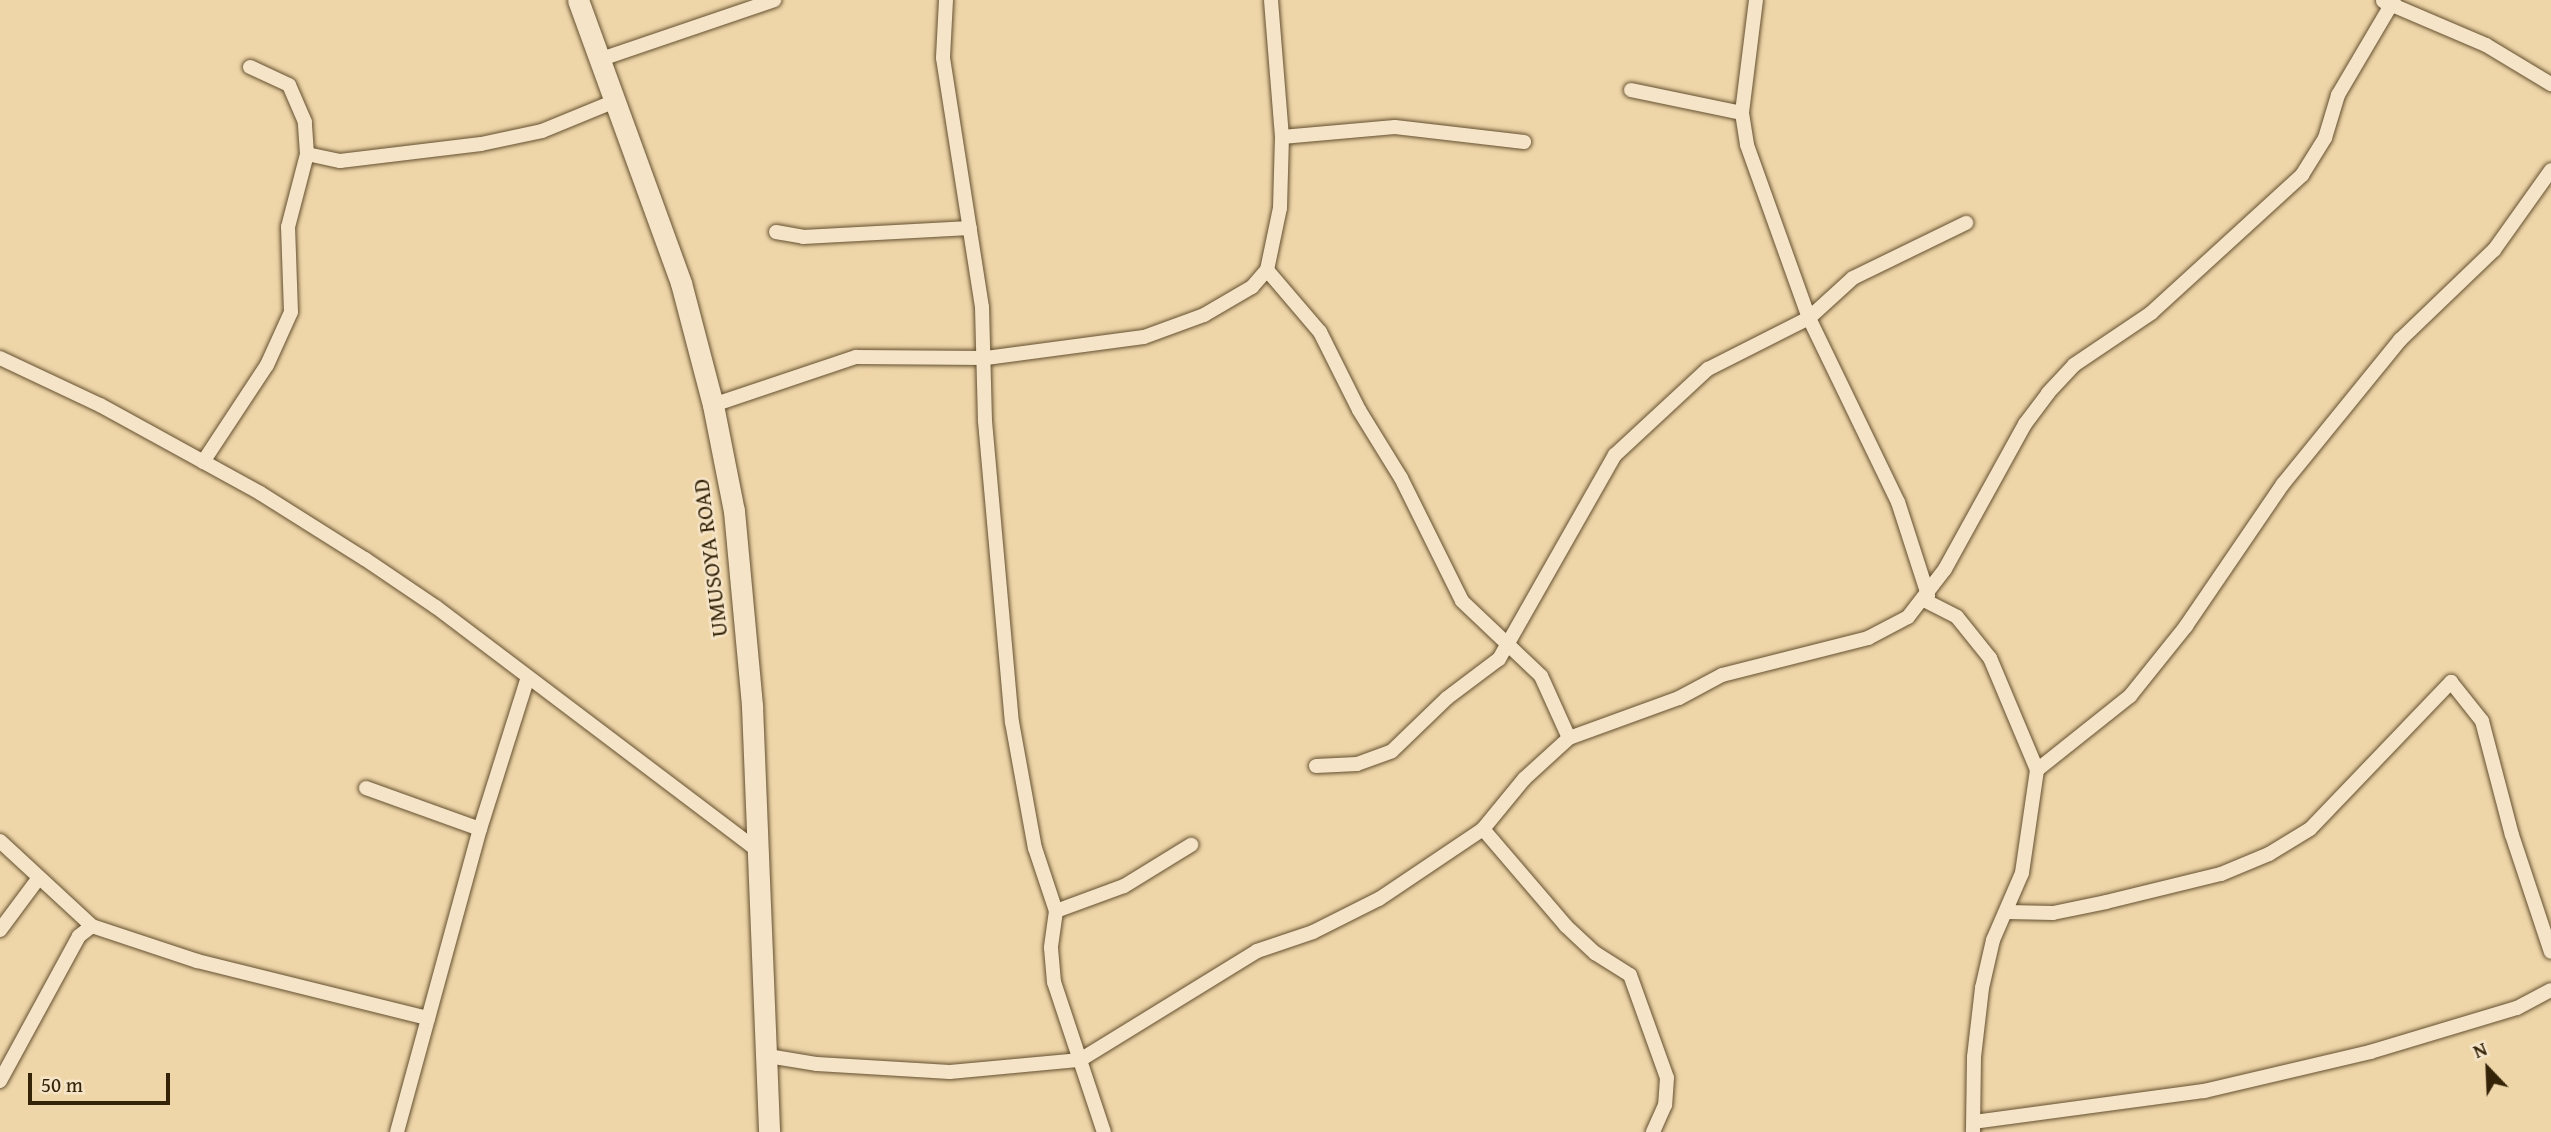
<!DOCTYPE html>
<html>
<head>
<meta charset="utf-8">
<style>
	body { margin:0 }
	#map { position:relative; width:2551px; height:1132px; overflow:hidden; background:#efd6a9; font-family:"Gentium Book Plus",serif }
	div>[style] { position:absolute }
	.roads { filter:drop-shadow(0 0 2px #645030) drop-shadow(0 0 2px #645030) }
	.minor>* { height:14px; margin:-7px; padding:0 7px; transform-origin:7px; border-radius:7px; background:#f5e4c7 }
	.secondary>* { height:21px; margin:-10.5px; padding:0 10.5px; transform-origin:10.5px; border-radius:10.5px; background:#f5e4c7 }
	span { translate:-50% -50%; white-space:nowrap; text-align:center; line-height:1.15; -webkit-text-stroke:5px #f5e4c7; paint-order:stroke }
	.street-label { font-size:23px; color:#352308 }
	.north { position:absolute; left:2453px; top:1034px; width:70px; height:70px; -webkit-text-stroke:5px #f5e4c7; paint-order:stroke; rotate:337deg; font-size:19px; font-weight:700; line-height:28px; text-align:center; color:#352308 }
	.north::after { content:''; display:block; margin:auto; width:24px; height:32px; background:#352308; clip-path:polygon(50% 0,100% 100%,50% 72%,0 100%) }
	.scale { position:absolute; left:28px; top:1073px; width:142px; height:32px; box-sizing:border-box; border:4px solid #352308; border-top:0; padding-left:9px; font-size:21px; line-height:24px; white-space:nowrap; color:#352308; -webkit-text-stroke:5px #f5e4c7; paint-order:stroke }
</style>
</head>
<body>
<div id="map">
	<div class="roads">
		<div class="minor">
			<i style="left:946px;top:0;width:58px;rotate:93deg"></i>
			<i style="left:943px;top:58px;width:252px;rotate:81.1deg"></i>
			<i style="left:982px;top:307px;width:114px;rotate:88.5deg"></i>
			<i style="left:985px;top:421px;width:302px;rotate:84.9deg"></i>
			<i style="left:1012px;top:722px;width:128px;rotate:79.7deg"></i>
			<i style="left:1035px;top:848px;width:66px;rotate:71.6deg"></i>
			<i style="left:1056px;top:911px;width:37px;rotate:98deg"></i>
			<i style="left:1051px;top:948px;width:34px;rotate:85deg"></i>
			<i style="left:1054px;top:982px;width:158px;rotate:71.6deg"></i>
			<i style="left:1756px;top:0;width:114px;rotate:97.1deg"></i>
			<i style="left:1742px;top:113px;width:32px;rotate:81deg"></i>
			<i style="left:1747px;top:145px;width:184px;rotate:70.3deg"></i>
			<i style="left:1809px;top:318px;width:204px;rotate:64.2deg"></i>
			<i style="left:1898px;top:502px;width:98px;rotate:72.1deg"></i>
			<i style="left:2383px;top:1px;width:112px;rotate:23.1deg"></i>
			<i style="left:2486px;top:45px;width:76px;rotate:31deg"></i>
			<i style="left:601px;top:59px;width:183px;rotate:-18.8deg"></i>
			<i style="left:1631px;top:90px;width:113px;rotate:11.7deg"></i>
			<i style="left:1282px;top:137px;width:113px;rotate:-5.1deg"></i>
			<i style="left:1395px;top:127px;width:130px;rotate:6.6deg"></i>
			<i style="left:307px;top:154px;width:34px;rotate:12deg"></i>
			<i style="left:340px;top:161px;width:142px;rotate:-6.9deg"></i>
			<i style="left:481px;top:144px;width:62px;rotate:-12deg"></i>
			<i style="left:542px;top:131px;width:79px;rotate:-22.3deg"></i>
			<i style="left:776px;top:232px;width:27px;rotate:10deg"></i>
			<i style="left:803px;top:237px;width:167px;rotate:-3.1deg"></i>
			<i style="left:1267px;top:270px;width:82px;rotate:49.5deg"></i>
			<i style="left:1320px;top:332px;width:87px;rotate:63.4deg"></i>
			<i style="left:1359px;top:410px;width:80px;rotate:58.3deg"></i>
			<i style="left:1401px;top:478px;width:137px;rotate:63.6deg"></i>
			<i style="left:1462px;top:601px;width:109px;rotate:43.5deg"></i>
			<i style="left:1541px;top:676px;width:68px;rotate:65.7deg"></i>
			<i style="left:0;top:358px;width:110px;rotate:25.2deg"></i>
			<i style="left:100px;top:405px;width:183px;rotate:28.8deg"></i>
			<i style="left:260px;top:493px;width:124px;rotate:32.2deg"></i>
			<i style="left:365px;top:559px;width:86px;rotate:34.1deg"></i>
			<i style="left:436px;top:607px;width:403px;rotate:37.1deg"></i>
			<i style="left:713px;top:405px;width:151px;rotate:-18.6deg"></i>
			<i style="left:856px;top:357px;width:130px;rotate:0.4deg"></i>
			<i style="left:986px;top:358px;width:159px;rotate:-7.6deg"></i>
			<i style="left:1144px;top:337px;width:64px;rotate:-20.1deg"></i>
			<i style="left:1204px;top:315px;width:56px;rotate:-30.3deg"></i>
			<i style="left:1252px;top:287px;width:23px;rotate:-49deg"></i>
			<i style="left:1267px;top:270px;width:63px;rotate:-78.2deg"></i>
			<i style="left:1280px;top:208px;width:71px;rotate:-88.4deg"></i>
			<i style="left:1282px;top:137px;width:137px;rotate:-94.6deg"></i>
			<i style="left:203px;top:462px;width:116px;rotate:-56.6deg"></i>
			<i style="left:267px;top:365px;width:58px;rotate:-65.6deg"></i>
			<i style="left:291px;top:312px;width:85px;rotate:-92deg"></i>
			<i style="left:288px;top:227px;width:75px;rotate:-75.4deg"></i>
			<i style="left:307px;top:154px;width:32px;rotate:-94deg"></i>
			<i style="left:305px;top:122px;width:40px;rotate:-113.4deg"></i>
			<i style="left:289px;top:85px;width:43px;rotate:-155.2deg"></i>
			<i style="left:1924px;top:600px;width:37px;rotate:27deg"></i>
			<i style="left:1957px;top:617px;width:53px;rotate:51.2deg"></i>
			<i style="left:1990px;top:658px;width:121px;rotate:67.2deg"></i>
			<i style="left:2037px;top:770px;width:104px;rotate:98.3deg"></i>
			<i style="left:2022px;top:873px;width:73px;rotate:113.4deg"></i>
			<i style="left:1993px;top:940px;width:49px;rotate:102.9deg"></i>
			<i style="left:1982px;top:988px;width:69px;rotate:96.6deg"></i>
			<i style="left:1974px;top:1057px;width:75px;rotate:90.8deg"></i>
			<i style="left:1316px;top:766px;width:41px;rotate:-2.8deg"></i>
			<i style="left:1357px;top:764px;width:37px;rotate:-20deg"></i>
			<i style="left:1392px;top:751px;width:76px;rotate:-43.9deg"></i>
			<i style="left:1447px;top:698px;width:65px;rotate:-36.9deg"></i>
			<i style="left:1499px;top:659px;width:235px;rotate:-60.4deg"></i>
			<i style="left:1615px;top:455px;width:127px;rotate:-42.8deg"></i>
			<i style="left:1708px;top:369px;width:113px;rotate:-26.8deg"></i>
			<i style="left:1809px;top:318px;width:59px;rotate:-42.3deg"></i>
			<i style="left:1853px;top:278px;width:126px;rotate:-26deg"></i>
			<i style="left:2037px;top:770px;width:119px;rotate:-38.5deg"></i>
			<i style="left:2130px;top:696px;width:90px;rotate:-51.3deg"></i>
			<i style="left:2186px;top:626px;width:172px;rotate:-55.7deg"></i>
			<i style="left:2283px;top:484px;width:186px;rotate:-50.9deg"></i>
			<i style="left:2400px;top:340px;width:130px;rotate:-43.8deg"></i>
			<i style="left:2494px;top:250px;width:98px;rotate:-54.5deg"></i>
			<i style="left:366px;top:788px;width:121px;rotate:19.8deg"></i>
			<i style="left:1483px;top:829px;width:128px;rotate:49.4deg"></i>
			<i style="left:1566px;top:926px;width:40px;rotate:43deg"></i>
			<i style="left:1595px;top:953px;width:41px;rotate:32.2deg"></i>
			<i style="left:1630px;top:975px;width:109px;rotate:70.2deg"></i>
			<i style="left:1667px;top:1078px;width:27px;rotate:94deg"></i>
			<i style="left:1665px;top:1105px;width:30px;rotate:114deg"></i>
			<i style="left:0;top:841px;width:125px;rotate:42.7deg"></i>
			<i style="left:92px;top:926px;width:111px;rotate:18.4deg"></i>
			<i style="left:197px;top:961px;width:238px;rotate:13.9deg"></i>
			<i style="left:1056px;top:911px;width:72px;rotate:-20.2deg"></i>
			<i style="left:1124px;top:886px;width:79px;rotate:-31.5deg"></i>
			<i style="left:2008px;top:912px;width:45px;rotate:1.3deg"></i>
			<i style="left:2053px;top:913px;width:54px;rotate:-11.7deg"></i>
			<i style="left:2106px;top:902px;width:118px;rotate:-13.7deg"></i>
			<i style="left:2221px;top:874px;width:52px;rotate:-22.6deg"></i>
			<i style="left:2269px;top:854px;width:48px;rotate:-31.4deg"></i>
			<i style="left:2310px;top:829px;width:204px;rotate:-46.2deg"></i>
			<i style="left:2451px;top:682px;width:50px;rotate:51.5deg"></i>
			<i style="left:2482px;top:721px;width:118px;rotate:75.3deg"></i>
			<i style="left:2512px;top:835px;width:123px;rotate:71.6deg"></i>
			<i style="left:0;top:930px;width:64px;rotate:-53.3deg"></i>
			<i style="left:768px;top:1056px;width:50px;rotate:9.3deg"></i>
			<i style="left:817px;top:1064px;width:133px;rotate:3.4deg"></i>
			<i style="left:950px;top:1072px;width:131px;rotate:-5.3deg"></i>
			<i style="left:1080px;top:1060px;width:208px;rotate:-31.6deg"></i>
			<i style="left:1257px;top:951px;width:59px;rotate:-18.7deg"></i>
			<i style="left:1313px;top:932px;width:74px;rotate:-26.6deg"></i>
			<i style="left:1379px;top:899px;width:125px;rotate:-33.9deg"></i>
			<i style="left:1483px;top:829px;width:65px;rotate:-50.6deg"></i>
			<i style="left:1524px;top:779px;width:61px;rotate:-42.3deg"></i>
			<i style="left:1569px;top:738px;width:117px;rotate:-20deg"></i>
			<i style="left:1679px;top:698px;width:49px;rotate:-28.1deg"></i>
			<i style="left:1722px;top:675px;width:151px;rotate:-14.2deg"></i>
			<i style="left:1868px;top:638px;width:45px;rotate:-27.7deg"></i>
			<i style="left:1908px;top:617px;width:61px;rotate:-52.4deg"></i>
			<i style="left:1945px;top:569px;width:166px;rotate:-61.1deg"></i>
			<i style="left:2025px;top:424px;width:39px;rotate:-53deg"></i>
			<i style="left:2048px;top:393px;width:38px;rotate:-47deg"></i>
			<i style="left:2074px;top:365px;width:93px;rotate:-34deg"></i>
			<i style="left:2151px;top:313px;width:205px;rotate:-42.4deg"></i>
			<i style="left:2302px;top:175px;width:44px;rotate:-58.1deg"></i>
			<i style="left:2325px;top:138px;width:45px;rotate:-73.2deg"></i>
			<i style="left:2338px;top:95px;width:110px;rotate:-59.5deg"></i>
			<i style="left:0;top:1081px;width:165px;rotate:-61.4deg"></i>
			<i style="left:79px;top:936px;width:16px;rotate:-38deg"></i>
			<i style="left:1974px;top:1122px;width:232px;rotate:-7.7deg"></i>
			<i style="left:2204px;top:1091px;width:171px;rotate:-13.2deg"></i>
			<i style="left:2370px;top:1052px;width:153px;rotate:-16.7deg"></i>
			<i style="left:2517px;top:1008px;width:38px;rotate:-28deg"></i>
			<i style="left:397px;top:1132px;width:314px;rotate:-74.7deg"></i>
			<i style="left:480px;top:829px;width:156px;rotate:-72.5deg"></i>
		</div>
		<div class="secondary">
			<i style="left:578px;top:0;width:301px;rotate:70deg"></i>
			<i style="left:681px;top:283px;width:126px;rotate:75.3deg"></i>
			<i style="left:713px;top:405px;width:108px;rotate:78.8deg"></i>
			<i style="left:734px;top:511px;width:196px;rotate:84.7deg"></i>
			<i style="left:752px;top:706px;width:426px;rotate:87.7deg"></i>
		</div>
	</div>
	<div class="street-label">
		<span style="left:710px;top:558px;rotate:-97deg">UMUSOYA ROAD</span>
	</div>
	<div class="north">N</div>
	<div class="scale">50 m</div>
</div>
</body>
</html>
